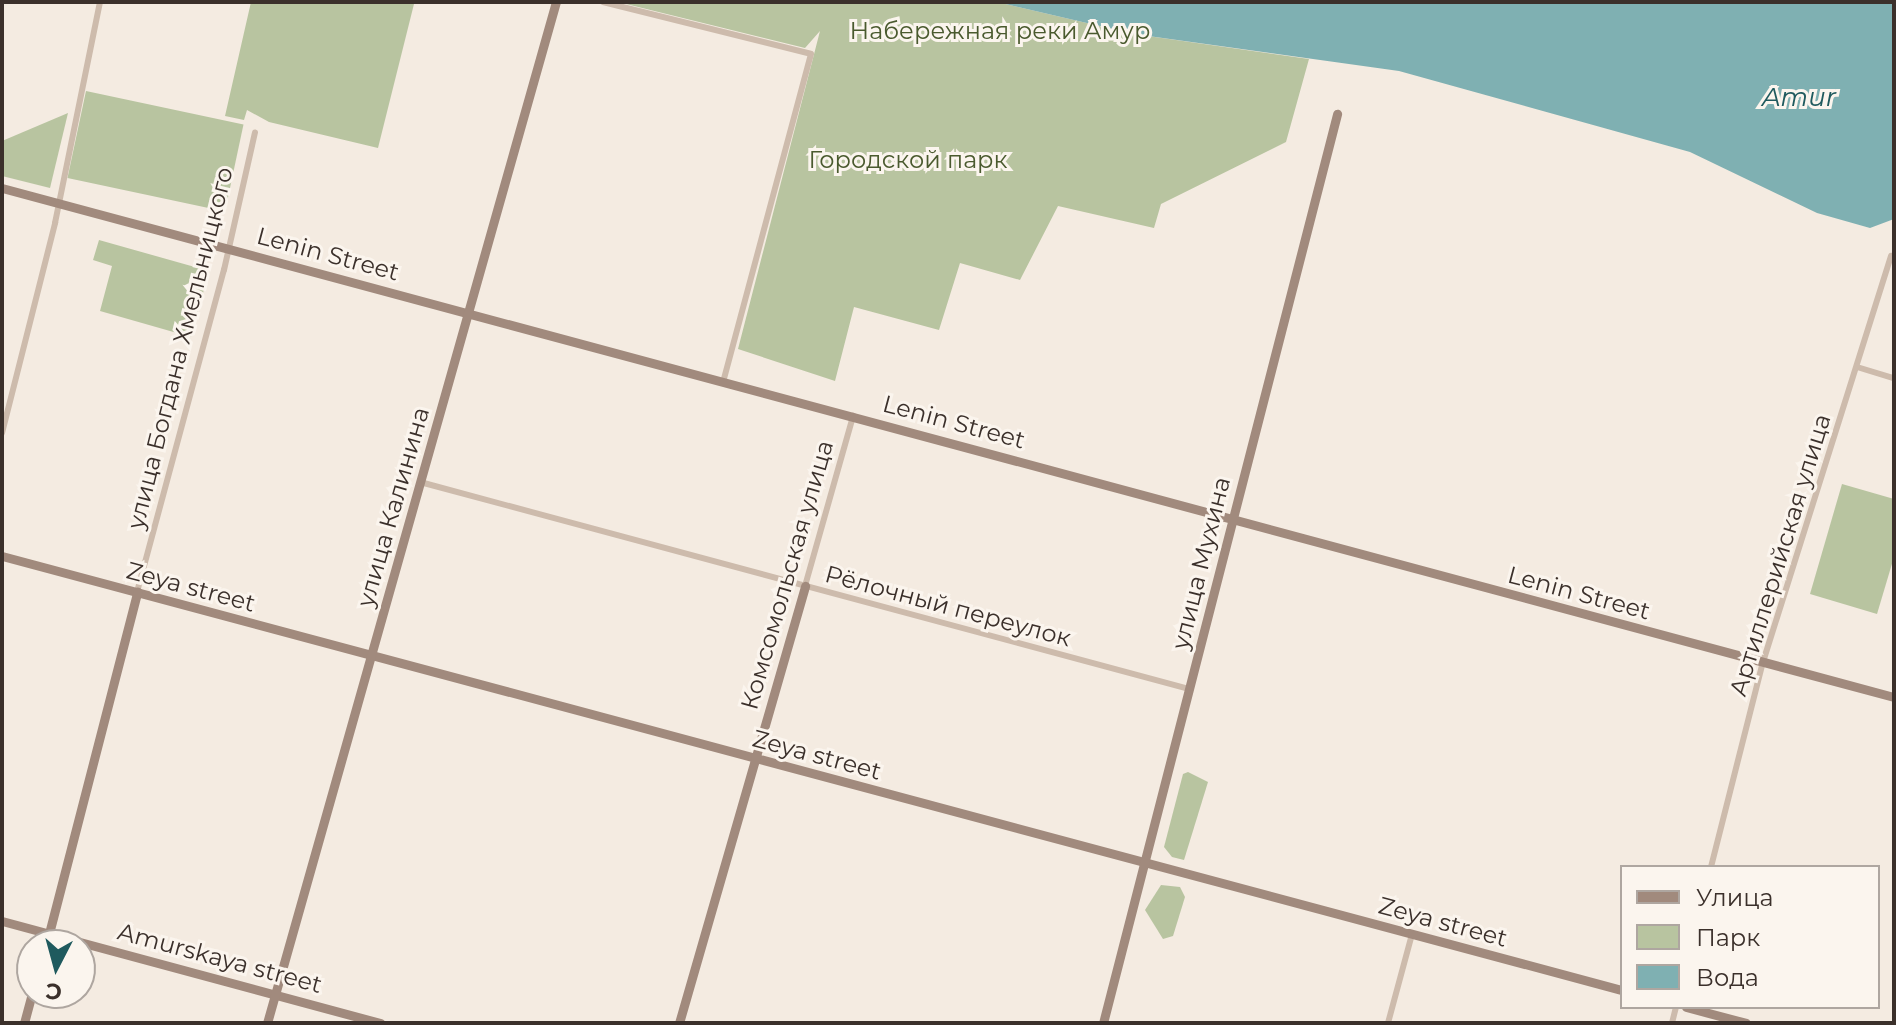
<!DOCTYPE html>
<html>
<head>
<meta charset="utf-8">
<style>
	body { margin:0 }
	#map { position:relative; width:1896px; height:1025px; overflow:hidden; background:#f4ebe1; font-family:Montserrat,sans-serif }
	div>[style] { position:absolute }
	.green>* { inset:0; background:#b8c4a0; transform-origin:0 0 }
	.water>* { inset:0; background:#7fb0b2 }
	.street>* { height:6px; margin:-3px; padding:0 3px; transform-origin:3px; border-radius:3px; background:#cdbbac }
	.secondary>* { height:9px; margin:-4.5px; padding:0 4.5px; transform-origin:4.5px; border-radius:4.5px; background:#a18a7d }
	span { translate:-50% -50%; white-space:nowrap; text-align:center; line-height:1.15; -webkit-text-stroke:6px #fbf5ee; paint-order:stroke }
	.park-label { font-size:24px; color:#4a5a2e }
	.street-label { font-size:24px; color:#3b302b }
	.water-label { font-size:26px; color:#1f5a5e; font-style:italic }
	.frame { position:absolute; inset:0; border:4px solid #3b302b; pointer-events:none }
	.legend { position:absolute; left:1620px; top:865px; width:260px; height:144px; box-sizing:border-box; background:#fbf5ee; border:2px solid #aea6a0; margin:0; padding:10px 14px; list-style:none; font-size:24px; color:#3b302b }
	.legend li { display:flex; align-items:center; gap:16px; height:40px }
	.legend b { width:40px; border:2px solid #aea6a0 }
	.north { position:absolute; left:16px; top:929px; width:80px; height:80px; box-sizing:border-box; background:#fbf5ee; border:2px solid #aea6a0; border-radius:50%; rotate:186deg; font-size:22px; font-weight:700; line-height:32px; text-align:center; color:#3b302b }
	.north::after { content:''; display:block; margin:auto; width:28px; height:36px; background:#1f5a5e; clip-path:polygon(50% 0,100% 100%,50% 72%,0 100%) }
</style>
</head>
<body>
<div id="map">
	<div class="green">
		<i style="clip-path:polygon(251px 2px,414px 4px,378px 148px,269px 122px,247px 110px,244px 120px,225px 116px)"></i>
		<i style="clip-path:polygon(618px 2px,997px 2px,1134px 34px,1309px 59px,1286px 142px,1161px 204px,1154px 228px,1058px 206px,1020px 280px,960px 263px,939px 330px,854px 307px,835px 381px,738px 349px,820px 31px,805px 48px)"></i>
		<i style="left:86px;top:91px;width:161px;height:89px;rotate:12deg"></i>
		<i style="clip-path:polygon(68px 113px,50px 188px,2px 176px,2px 141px)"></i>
		<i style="clip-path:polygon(99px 240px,209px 271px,191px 337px,100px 311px,112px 266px,93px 260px)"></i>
		<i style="clip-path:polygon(1842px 484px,1894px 499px,1894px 557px,1877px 614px,1810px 594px)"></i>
		<i style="clip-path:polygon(1188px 772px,1208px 782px,1184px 860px,1172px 857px,1164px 847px,1183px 774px)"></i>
		<i style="clip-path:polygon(1161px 885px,1180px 887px,1185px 897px,1173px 936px,1163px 939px,1145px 910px)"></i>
	</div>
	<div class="water">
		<i style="clip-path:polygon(997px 2px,1894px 2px,1894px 219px,1870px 228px,1817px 213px,1690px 152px,1399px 71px,1134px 34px)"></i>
	</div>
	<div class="street">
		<i style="left:603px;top:2px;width:214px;rotate:14deg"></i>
		<i style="left:811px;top:54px;width:336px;rotate:105deg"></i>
		<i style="left:1857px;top:367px;width:39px;rotate:17deg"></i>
		<i style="left:2px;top:433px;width:217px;rotate:-75.8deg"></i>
		<i style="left:55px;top:223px;width:226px;rotate:-78.5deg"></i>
		<i style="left:420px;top:482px;width:796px;rotate:15.07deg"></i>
		<i style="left:805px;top:586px;width:177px;rotate:-74.2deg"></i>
		<i style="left:137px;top:592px;width:334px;rotate:-74.9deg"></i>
		<i style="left:224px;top:270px;width:141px;rotate:-77.3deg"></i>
		<i style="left:1711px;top:867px;width:211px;rotate:-75.8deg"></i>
		<i style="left:1763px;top:662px;width:426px;rotate:-72.5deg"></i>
		<i style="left:1388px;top:1023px;width:92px;rotate:-74.9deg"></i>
		<i style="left:1672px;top:1023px;width:16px;rotate:-76deg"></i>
	</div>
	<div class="secondary">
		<i style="left:2px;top:188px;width:1959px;rotate:15.06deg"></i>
		<i style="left:2px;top:556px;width:1677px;rotate:15deg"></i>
		<i style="left:2px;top:921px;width:392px;rotate:15.1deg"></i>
		<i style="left:46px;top:945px;width:365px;rotate:-75.5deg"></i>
		<i style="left:1686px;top:1007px;width:62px;rotate:14.9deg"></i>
		<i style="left:24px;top:1023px;width:31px;rotate:-75deg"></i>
		<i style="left:267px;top:1023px;width:1061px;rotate:-74.2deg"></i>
		<i style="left:679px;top:1023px;width:455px;rotate:-73.9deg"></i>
		<i style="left:1103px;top:1023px;width:939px;rotate:-75.56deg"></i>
	</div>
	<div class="park-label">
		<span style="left:1000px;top:31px">Набережная реки Амур</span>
		<span style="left:908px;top:160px">Городской парк</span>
	</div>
	<div class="street-label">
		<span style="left:328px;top:254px;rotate:15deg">Lenin Street</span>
		<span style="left:180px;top:348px;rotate:-76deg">улица Богдана Хмельницкого</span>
		<span style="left:954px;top:422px;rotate:15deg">Lenin Street</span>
		<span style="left:393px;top:507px;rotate:-74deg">улица Калинина</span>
		<span style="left:1780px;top:555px;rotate:-73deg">Артиллерийская улица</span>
		<span style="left:1201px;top:563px;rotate:-76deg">улица Мухина</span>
		<span style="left:787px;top:575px;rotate:-74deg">Комсомольская улица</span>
		<span style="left:191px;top:587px;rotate:15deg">Zeya street</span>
		<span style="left:1579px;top:593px;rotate:15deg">Lenin Street</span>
		<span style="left:948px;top:606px;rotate:15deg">Рёлочный переулок</span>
		<span style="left:817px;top:755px;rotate:15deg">Zeya street</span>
		<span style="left:1443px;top:922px;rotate:15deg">Zeya street</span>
		<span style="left:220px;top:958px;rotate:15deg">Amurskaya street</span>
	</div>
	<div class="water-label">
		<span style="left:1799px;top:98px">Amur</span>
	</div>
	<div class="frame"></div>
	<ul class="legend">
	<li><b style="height:10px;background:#a18a7d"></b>Улица</li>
	<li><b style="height:22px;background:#b8c4a0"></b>Парк</li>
	<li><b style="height:22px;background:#7fb0b2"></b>Вода</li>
	</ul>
	<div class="north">С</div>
</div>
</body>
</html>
